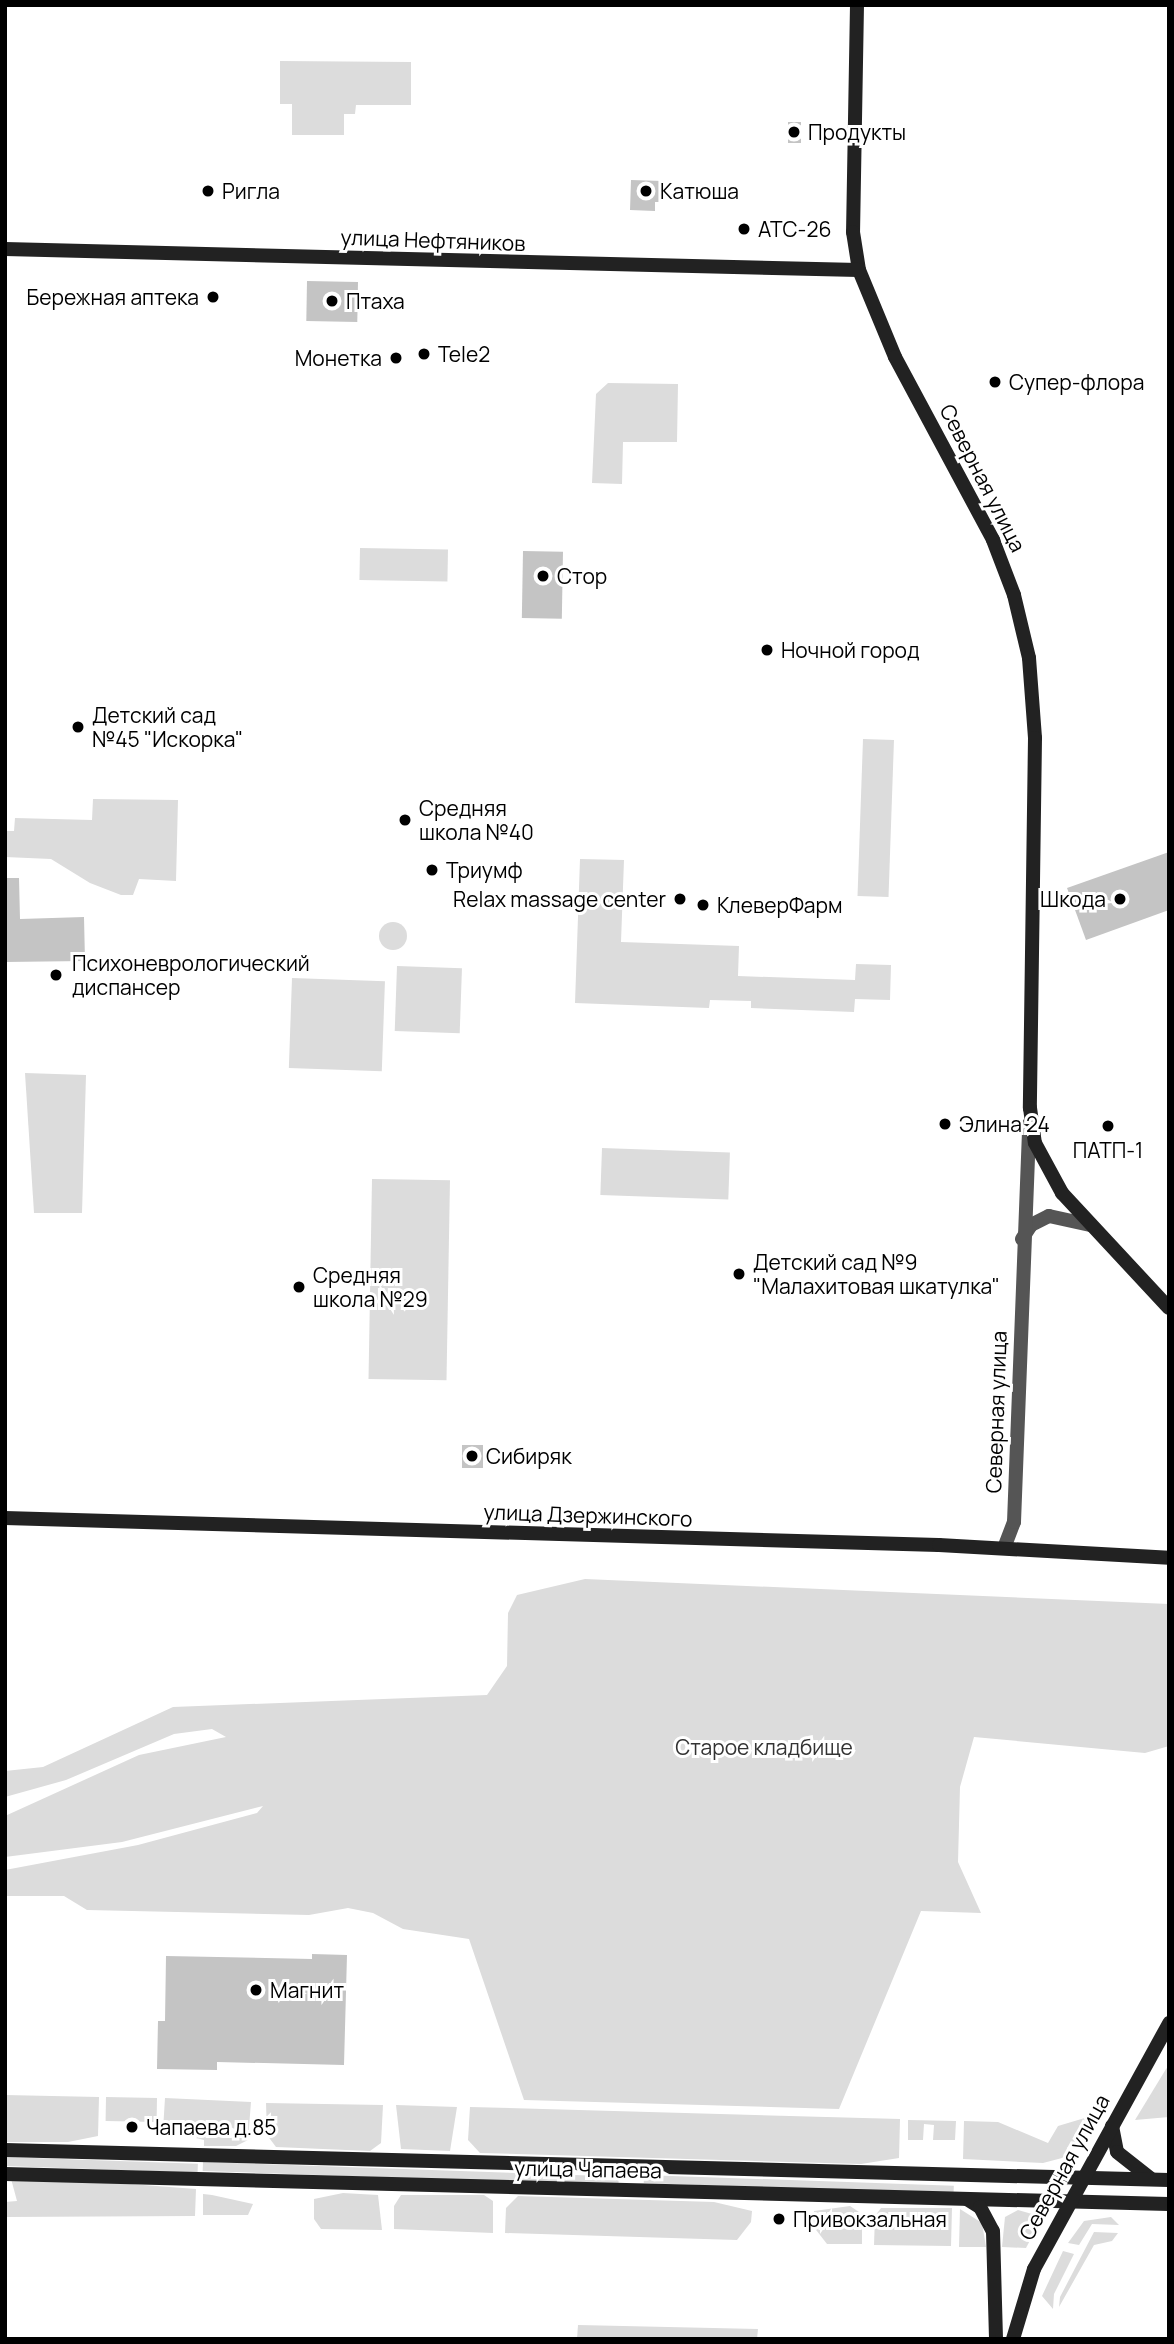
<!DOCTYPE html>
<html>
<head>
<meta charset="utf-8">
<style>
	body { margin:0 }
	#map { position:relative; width:1174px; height:2344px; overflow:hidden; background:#fff; font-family:Manrope,sans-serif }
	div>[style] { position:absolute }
	.green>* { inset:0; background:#dcdcdc; transform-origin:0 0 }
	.round { border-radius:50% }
	.building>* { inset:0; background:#c4c4c4; transform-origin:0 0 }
	.street>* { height:14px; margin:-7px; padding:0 7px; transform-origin:7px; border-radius:7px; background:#555 }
	.secondary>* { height:14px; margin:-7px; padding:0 7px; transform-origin:7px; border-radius:7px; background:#222 }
	.dots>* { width:19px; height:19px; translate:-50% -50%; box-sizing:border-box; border:4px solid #fff; border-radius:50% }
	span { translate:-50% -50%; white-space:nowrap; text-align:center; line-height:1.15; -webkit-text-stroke:6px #fff; paint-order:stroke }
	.poi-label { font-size:21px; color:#000 }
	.left { translate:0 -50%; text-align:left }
	.right { translate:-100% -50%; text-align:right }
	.street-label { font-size:21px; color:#000 }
	.park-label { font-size:21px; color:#333 }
	.frame { position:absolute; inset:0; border:7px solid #000; pointer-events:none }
</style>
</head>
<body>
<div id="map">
	<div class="green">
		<i style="clip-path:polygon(280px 61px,411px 62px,411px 105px,356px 105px,355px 114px,344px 114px,344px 135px,292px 135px,292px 104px,280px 104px)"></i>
		<i style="clip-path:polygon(608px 383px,678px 384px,677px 442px,623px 442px,622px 484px,592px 483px,596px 394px)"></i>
		<i style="left:360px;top:548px;width:88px;height:32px;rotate:1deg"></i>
		<i style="left:863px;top:739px;width:31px;height:157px;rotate:2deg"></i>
		<i style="clip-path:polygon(93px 799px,178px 800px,176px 881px,139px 879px,133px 895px,121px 895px,90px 883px,51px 859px,5px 857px,5px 831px,14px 831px,15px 818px,92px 820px)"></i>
		<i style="clip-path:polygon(580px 859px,624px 860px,621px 942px,739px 946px,738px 976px,855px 980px,856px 964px,891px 965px,890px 1000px,855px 999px,854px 1012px,751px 1008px,751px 1001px,710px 1000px,709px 1008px,575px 1003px)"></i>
		<i class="round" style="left:379px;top:922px;width:28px;height:28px"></i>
		<i style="left:397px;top:966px;width:65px;height:65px;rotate:2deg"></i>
		<i style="left:292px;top:978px;width:93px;height:90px;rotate:2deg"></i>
		<i style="clip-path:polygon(25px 1073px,86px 1075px,82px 1213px,34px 1213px)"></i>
		<i style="left:602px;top:1148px;width:128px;height:47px;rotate:2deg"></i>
		<i style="left:372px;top:1179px;width:78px;height:200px;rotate:1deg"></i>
		<i style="clip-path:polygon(585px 1579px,1169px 1604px,1169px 1746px,1145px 1753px,974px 1737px,960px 1787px,958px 1862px,981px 1913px,921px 1911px,839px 2109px,524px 2100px,469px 1939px,403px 1929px,373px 1913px,348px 1908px,309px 1915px,87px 1910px,64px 1896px,5px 1896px,5px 1870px,138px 1845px,257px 1813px,263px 1806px,122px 1842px,5px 1857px,5px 1816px,139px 1755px,226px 1737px,212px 1729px,174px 1734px,66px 1780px,5px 1797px,5px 1771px,43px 1767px,173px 1707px,487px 1695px,507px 1666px,508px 1613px,517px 1595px)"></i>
		<i style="clip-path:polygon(1169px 2066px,1169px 2117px,1135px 2120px,1166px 2069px)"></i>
		<i style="clip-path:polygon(5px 2095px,99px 2097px,98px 2136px,68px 2142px,5px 2142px)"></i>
		<i style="left:106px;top:2097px;width:51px;height:24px;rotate:1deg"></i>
		<i style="clip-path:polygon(165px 2098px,251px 2102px,248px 2140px,236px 2146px,204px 2146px,204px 2140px,163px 2130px)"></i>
		<i style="clip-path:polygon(266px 2103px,383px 2105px,381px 2143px,370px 2151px,276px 2147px,267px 2135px)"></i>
		<i style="clip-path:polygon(396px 2105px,457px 2107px,450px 2151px,401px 2149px)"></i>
		<i style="clip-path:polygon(470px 2107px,900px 2119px,899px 2158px,861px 2164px,480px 2153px,468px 2140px)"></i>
		<i style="clip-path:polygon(1088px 2117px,1096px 2120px,1089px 2134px,1062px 2158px,1043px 2163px,963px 2159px,964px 2121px,998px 2122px,1048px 2143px,1058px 2126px)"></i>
		<i style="clip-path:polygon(908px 2120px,956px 2121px,955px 2140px,933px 2140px,934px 2125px,924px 2124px,923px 2140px,908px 2140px)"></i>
		<i style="left:5px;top:2157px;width:193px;height:9px;rotate:2deg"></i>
		<i style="left:203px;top:2162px;width:416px;height:9px;rotate:2deg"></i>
		<i style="clip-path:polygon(10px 2175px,196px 2189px,195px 2216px,5px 2217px,5px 2202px,17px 2201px)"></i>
		<i style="left:644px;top:2175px;width:310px;height:8px;rotate:2deg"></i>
		<i style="clip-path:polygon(343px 2193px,378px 2195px,382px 2230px,321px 2229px,314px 2219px,314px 2199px)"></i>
		<i style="clip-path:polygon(203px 2194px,212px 2195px,253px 2204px,248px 2215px,203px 2215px)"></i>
		<i style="clip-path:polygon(401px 2195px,484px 2195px,493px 2201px,493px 2233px,394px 2229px,394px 2206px)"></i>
		<i style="clip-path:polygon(518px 2196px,714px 2202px,752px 2211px,751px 2222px,737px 2240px,505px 2233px,506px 2208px)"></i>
		<i style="clip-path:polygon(850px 2206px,862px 2214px,862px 2244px,827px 2244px,813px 2226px,814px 2211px)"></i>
		<i style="clip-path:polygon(881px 2208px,952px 2208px,951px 2246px,874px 2245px,875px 2216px)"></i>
		<i style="clip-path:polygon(960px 2209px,982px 2223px,986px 2247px,959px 2247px)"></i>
		<i style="clip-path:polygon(1018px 2210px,1032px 2214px,1037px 2227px,1026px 2248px,1002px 2247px,1005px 2217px)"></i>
		<i style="clip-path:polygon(1111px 2217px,1119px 2225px,1092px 2224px,1079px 2245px,1068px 2243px,1084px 2221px)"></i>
		<i style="clip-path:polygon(1094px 2232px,1118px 2233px,1112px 2241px,1094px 2245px,1059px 2307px,1060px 2297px)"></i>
		<i style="clip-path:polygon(1063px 2251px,1074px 2254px,1054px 2294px,1053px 2309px,1042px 2296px)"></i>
		<i style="clip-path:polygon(578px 2325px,758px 2329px,757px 2339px,577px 2339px)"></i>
	</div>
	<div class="building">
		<i style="left:788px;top:122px;width:13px;height:21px"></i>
		<i style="clip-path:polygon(631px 180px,663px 181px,662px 202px,655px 202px,655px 211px,630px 210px)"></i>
		<i style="left:307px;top:281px;width:51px;height:40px;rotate:1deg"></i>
		<i style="left:523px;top:551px;width:40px;height:67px;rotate:1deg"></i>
		<i style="clip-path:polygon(1169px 852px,1169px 910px,1086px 940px,1067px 888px)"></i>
		<i style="clip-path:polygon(5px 878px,19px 878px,20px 919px,84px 917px,85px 961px,5px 962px)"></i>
		<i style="left:462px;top:1445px;width:21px;height:23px"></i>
		<i style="clip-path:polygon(312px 1954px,347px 1955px,344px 2065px,217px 2062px,217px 2070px,157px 2069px,158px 2021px,165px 2021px,166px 1956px,312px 1959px)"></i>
	</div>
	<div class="street">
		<i style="left:1022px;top:1239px;width:17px;rotate:-57deg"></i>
		<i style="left:1031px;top:1225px;width:20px;rotate:-27deg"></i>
		<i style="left:1049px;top:1216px;width:42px;rotate:12.4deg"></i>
		<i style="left:1004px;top:1548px;width:28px;rotate:-69deg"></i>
		<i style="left:1014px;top:1522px;width:399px;rotate:-87.8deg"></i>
	</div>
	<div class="secondary">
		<i style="left:857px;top:5px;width:227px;rotate:91deg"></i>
		<i style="left:853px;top:232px;width:38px;rotate:81deg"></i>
		<i style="left:859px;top:270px;width:94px;rotate:67.5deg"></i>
		<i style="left:895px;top:357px;width:208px;rotate:61.8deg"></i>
		<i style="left:993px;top:540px;width:59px;rotate:69.1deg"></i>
		<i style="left:1014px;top:595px;width:65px;rotate:76.6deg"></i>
		<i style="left:1029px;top:658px;width:80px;rotate:85.7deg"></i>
		<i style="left:1035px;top:738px;width:370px;rotate:90.8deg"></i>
		<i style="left:1030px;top:1108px;width:35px;rotate:82deg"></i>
		<i style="left:1035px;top:1143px;width:57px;rotate:61.6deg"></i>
		<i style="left:1062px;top:1193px;width:157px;rotate:47.1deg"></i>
		<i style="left:5px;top:249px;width:854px;rotate:1.41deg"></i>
		<i style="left:5px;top:1518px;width:934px;rotate:1.66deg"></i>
		<i style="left:939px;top:1545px;width:230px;rotate:3.2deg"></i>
		<i style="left:1112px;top:2126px;width:26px;rotate:79deg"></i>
		<i style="left:1117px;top:2152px;width:42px;rotate:38.2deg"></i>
		<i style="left:5px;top:2150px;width:1164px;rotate:1.48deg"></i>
		<i style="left:5px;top:2174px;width:1164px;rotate:1.48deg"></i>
		<i style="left:967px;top:2199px;width:15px;rotate:32deg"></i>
		<i style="left:980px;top:2207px;width:27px;rotate:62deg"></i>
		<i style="left:993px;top:2231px;width:108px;rotate:88.4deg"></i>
		<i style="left:1013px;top:2339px;width:73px;rotate:-73.3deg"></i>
		<i style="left:1034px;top:2269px;width:281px;rotate:-61.2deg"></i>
	</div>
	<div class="dots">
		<i style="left:794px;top:132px;background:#000"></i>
		<i style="left:208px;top:191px;background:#000"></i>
		<i style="left:646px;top:191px;background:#000"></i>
		<i style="left:744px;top:229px;background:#000"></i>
		<i style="left:213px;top:297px;background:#000"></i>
		<i style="left:332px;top:301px;background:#000"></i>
		<i style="left:424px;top:354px;background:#000"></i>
		<i style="left:396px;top:358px;background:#000"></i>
		<i style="left:995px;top:382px;background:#000"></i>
		<i style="left:543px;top:576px;background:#000"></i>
		<i style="left:767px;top:650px;background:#000"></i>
		<i style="left:78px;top:727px;background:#000"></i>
		<i style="left:405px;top:820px;background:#000"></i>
		<i style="left:432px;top:870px;background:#000"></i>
		<i style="left:680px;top:899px;background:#000"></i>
		<i style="left:1120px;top:899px;background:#000"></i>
		<i style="left:703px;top:905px;background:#000"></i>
		<i style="left:56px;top:975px;background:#000"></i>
		<i style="left:945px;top:1124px;background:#000"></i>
		<i style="left:1108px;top:1126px;background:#000"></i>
		<i style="left:739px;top:1274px;background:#000"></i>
		<i style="left:299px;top:1287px;background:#000"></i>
		<i style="left:472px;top:1456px;background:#000"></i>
		<i style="left:256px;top:1990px;background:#000"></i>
		<i style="left:132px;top:2127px;background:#000"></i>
		<i style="left:779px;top:2219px;background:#000"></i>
	</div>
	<div class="poi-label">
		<span class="left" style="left:808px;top:132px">Продукты</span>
		<span class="left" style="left:222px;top:191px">Ригла</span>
		<span class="left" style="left:660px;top:191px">Катюша</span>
		<span class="left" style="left:758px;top:229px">АТС-26</span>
		<span class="right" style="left:199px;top:297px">Бережная аптека</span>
		<span class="left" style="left:346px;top:301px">Птаха</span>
		<span class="left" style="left:438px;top:354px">Tele2</span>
		<span class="right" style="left:382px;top:358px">Монетка</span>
		<span class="left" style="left:1009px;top:382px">Супер-флора</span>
		<span class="left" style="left:557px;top:576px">Стор</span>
		<span class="left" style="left:781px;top:650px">Ночной город</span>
		<span class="left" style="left:92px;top:727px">Детский сад<br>№45 "Искорка"</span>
		<span class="left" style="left:419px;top:820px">Средняя<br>школа №40</span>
		<span class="left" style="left:446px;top:870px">Триумф</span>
		<span class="right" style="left:666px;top:899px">Relax massage center</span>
		<span class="right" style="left:1106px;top:899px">Шкода</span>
		<span class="left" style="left:717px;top:905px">КлеверФарм</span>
		<span class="left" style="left:72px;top:975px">Психоневрологический<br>диспансер</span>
		<span class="left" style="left:959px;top:1124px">Элина 24</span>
		<span style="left:1108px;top:1150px">ПАТП-1</span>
		<span class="left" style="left:753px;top:1274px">Детский сад №9<br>"Малахитовая шкатулка"</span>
		<span class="left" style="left:313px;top:1287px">Средняя<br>школа №29</span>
		<span class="left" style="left:486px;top:1456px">Сибиряк</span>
		<span class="left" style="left:270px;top:1990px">Магнит</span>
		<span class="left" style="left:146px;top:2127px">Чапаева д.85</span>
		<span class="left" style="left:793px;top:2219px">Привокзальная</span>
	</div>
	<div class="street-label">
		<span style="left:433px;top:240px;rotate:2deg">улица Нефтяников</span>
		<span style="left:983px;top:478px;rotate:63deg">Северная улица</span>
		<span style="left:996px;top:1412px;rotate:-88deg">Северная улица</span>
		<span style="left:588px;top:1515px;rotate:2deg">улица Дзержинского</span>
		<span style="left:1064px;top:2167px;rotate:-61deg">Северная улица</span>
		<span style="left:588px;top:2169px;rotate:1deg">улица Чапаева</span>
	</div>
	<div class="park-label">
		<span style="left:764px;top:1747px">Старое кладбище</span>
	</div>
	<div class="frame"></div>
</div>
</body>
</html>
